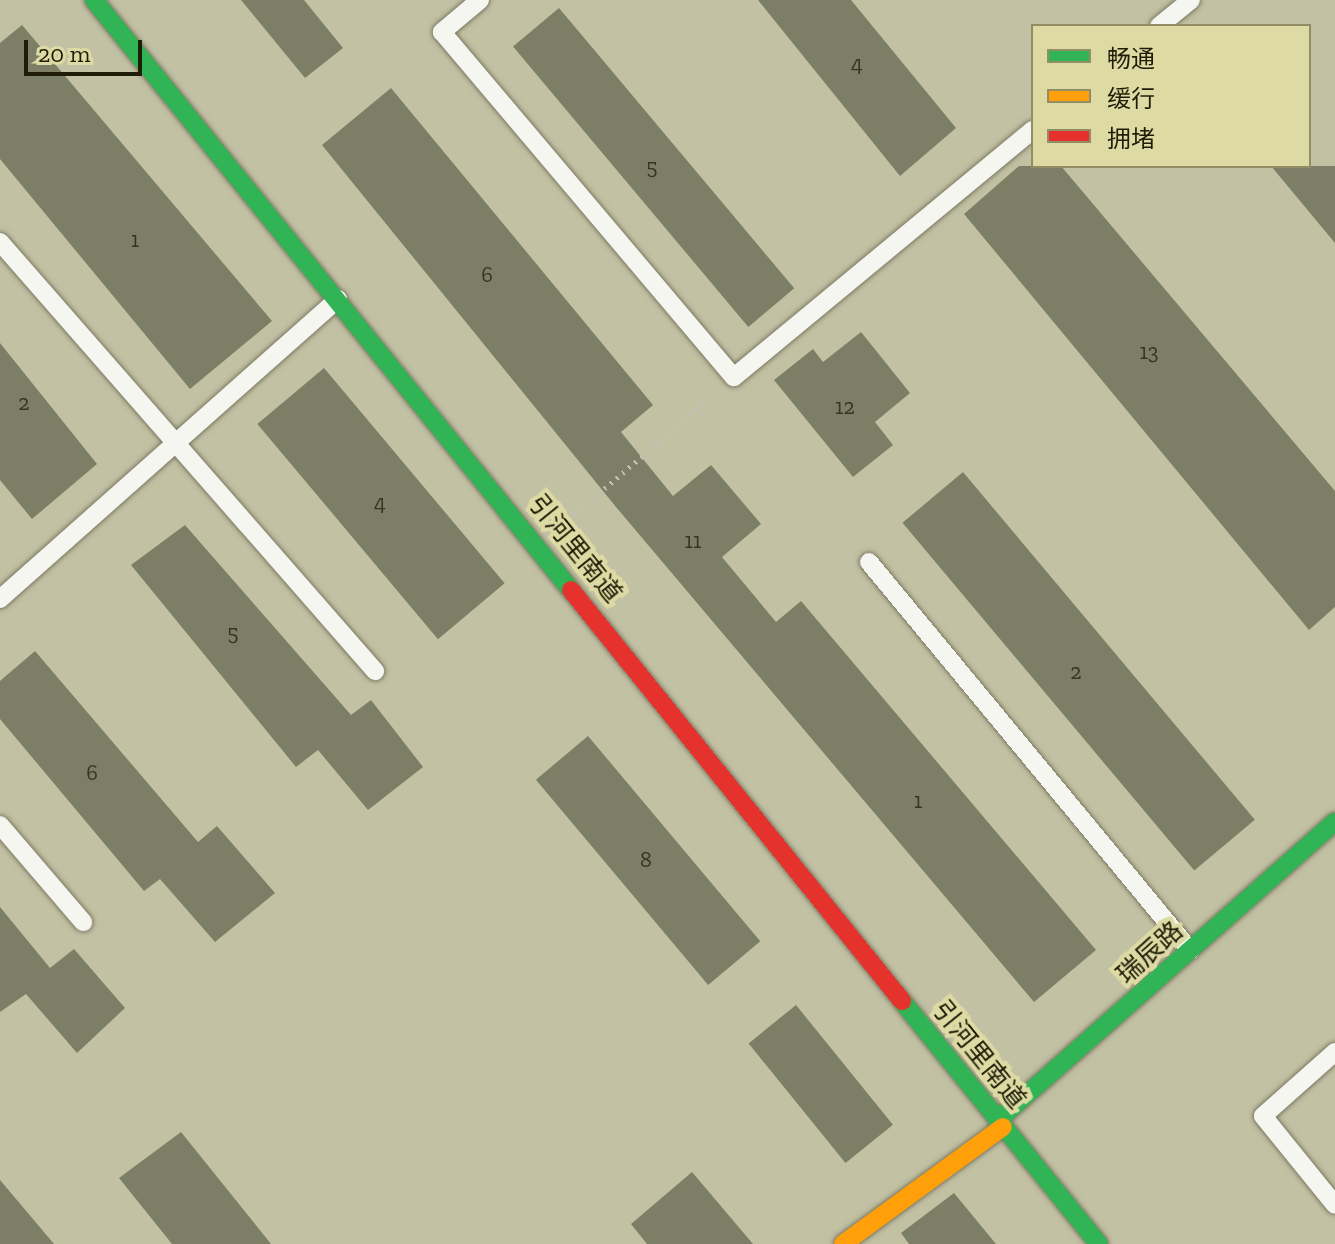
<!DOCTYPE html>
<html>
<head>
<meta charset="utf-8">
<style>
	body { margin:0 }
	#map { position:relative; width:1335px; height:1244px; overflow:hidden; background:#c3c1a4; font-family:"Zilla Slab","Noto Sans SC",serif }
	div>[style] { position:absolute }
	.building>* { inset:0; background:#7c7f65; transform-origin:0 0 }
	.path>* { height:5px; margin-top:-2.5px; transform-origin:0; background:repeating-linear-gradient(90deg,#c1c1b8 0 2px,transparent 0 8px) }
	.roads { filter:drop-shadow(0 0 2px #7c7a63) drop-shadow(0 0 2px #7c7a63) }
	.lane>* { height:18px; margin:-9px; padding:0 9px; transform-origin:9px; border-radius:9px; background:#f6f6f1 }
	.fast>* { height:18px; margin:-9px; padding:0 9px; transform-origin:9px; border-radius:9px; background:#30b455 }
	.slow>* { height:18px; margin:-9px; padding:0 9px; transform-origin:9px; border-radius:9px; background:#ff9f0a }
	.jam>* { height:18px; margin:-9px; padding:0 9px; transform-origin:9px; border-radius:9px; background:#e5322d }
	span { translate:-50% -50%; white-space:nowrap; text-align:center; line-height:1.15; -webkit-text-stroke:8px #dddaa4; paint-order:stroke }
	.number-label { font-size:22px; color:#36361f }
	.number-label span { -webkit-text-stroke-width:0 }
	.street-label { font-size:26px; color:#1f1d08 }
	.legend { position:absolute; left:1031px; top:24px; width:280px; height:144px; box-sizing:border-box; background:#dddaa4; border:2px solid #918e66; margin:0; padding:10px 14px; list-style:none; font-size:24px; color:#1f1d08 }
	.legend li { display:flex; align-items:center; gap:16px; height:40px }
	.legend b { width:40px; border:2px solid #918e66 }
	.scale { position:absolute; left:24px; top:40px; width:118px; height:36px; box-sizing:border-box; border:4px solid #1f1d08; border-top:0; padding-left:10px; font-size:24px; line-height:28px; white-space:nowrap; color:#1f1d08; -webkit-text-stroke:6px #dddaa4; paint-order:stroke }
</style>
</head>
<body>
<div id="map">
	<div class="building">
		<i style="clip-path:polygon(241px 0,304px 0,343px 48px,305px 78px)"></i>
		<i style="clip-path:polygon(758px 0,851px 0,956px 128px,900px 176px)"></i>
		<i style="left:559px;top:8px;width:366px;height:60px;rotate:50deg"></i>
		<i style="clip-path:polygon(22px 25px,272px 321px,190px 389px,0 159px,0 43px)"></i>
		<i style="clip-path:polygon(391px 88px,653px 405px,621px 432px,673px 496px,711px 465px,761px 524px,722px 557px,776px 622px,801px 601px,1096px 950px,1034px 1002px,616px 507px,322px 145px)"></i>
		<i style="clip-path:polygon(1019px 166px,1061px 166px,1335px 491px,1335px 607px,1309px 630px,964px 214px)"></i>
		<i style="clip-path:polygon(1271px 166px,1335px 166px,1335px 243px)"></i>
		<i style="clip-path:polygon(861px 332px,910px 393px,875px 422px,893px 445px,853px 477px,774px 380px,813px 349px,823px 362px)"></i>
		<i style="clip-path:polygon(0 343px,97px 464px,32px 519px,0 480px)"></i>
		<i style="left:324px;top:368px;width:281px;height:87px;rotate:50deg"></i>
		<i style="left:963px;top:472px;width:454px;height:79px;rotate:50deg"></i>
		<i style="clip-path:polygon(185px 525px,351px 715px,371px 700px,423px 767px,368px 810px,318px 750px,296px 767px,131px 565px)"></i>
		<i style="clip-path:polygon(35px 651px,198px 842px,217px 826px,275px 893px,215px 942px,160px 879px,144px 891px,0 719px,0 681px)"></i>
		<i style="left:588px;top:736px;width:268px;height:68px;rotate:50deg"></i>
		<i style="clip-path:polygon(0 907px,50px 968px,74px 949px,125px 1008px,77px 1053px,26px 994px,0 1012px)"></i>
		<i style="left:796px;top:1005px;width:154px;height:61px;rotate:51deg"></i>
		<i style="clip-path:polygon(181px 1132px,271px 1244px,172px 1244px,119px 1178px)"></i>
		<i style="clip-path:polygon(692px 1172px,753px 1244px,647px 1244px,631px 1224px)"></i>
		<i style="clip-path:polygon(0 1180px,54px 1244px,0 1244px)"></i>
		<i style="clip-path:polygon(954px 1193px,996px 1244px,909px 1244px,901px 1233px)"></i>
	</div>
	<div class="path">
		<i style="left:568px;top:520px;width:190px;rotate:-40.7deg"></i>
	</div>
	<div class="roads">
		<div class="lane">
			<i style="left:480px;top:0;width:50px;rotate:139.9deg"></i>
			<i style="left:442px;top:32px;width:452px;rotate:49.8deg"></i>
			<i style="left:734px;top:377px;width:388px;rotate:-39.6deg"></i>
			<i style="left:1159px;top:26px;width:41px;rotate:-39.1deg"></i>
			<i style="left:0;top:242px;width:570px;rotate:48.84deg"></i>
			<i style="left:869px;top:562px;width:504px;rotate:50.4deg"></i>
			<i style="left:0;top:599px;width:452px;rotate:-41.6deg"></i>
			<i style="left:0;top:825px;width:128px;rotate:49.4deg"></i>
			<i style="left:1335px;top:1052px;width:96px;rotate:138.4deg"></i>
			<i style="left:1263px;top:1116px;width:114px;rotate:51deg"></i>
		</div>
		<div class="fast">
			<i style="left:94px;top:0;width:759px;rotate:51.05deg"></i>
			<i style="left:902px;top:1001px;width:313px;rotate:51deg"></i>
			<i style="left:998px;top:1120px;width:450px;rotate:-41.5deg"></i>
		</div>
		<div class="slow">
			<i style="left:843px;top:1244px;width:198px;rotate:-36.2deg"></i>
		</div>
		<div class="jam">
			<i style="left:571px;top:590px;width:528px;rotate:51.15deg"></i>
		</div>
	</div>
	<div class="number-label">
		<span style="left:857px;top:64px">4</span>
		<span style="left:652px;top:167px">5</span>
		<span style="left:135px;top:240px">1</span>
		<span style="left:487px;top:275px">6</span>
		<span style="left:1149px;top:352px">13</span>
		<span style="left:24px;top:403px">2</span>
		<span style="left:845px;top:407px">12</span>
		<span style="left:380px;top:503px">4</span>
		<span style="left:693px;top:541px">11</span>
		<span style="left:233px;top:633px">5</span>
		<span style="left:1076px;top:672px">2</span>
		<span style="left:92px;top:773px">6</span>
		<span style="left:918px;top:801px">1</span>
		<span style="left:646px;top:860px">8</span>
	</div>
	<div class="street-label">
		<span style="left:575px;top:549px;rotate:51deg">引河里南道</span>
		<span style="left:1150px;top:953px;rotate:-42deg">瑞辰路</span>
		<span style="left:979px;top:1055px;rotate:51deg">引河里南道</span>
	</div>
	<ul class="legend">
	<li><b style="height:10px;background:#30b455"></b>畅通</li>
	<li><b style="height:10px;background:#ff9f0a"></b>缓行</li>
	<li><b style="height:10px;background:#e5322d"></b>拥堵</li>
	</ul>
	<div class="scale">20 m</div>
</div>
</body>
</html>
